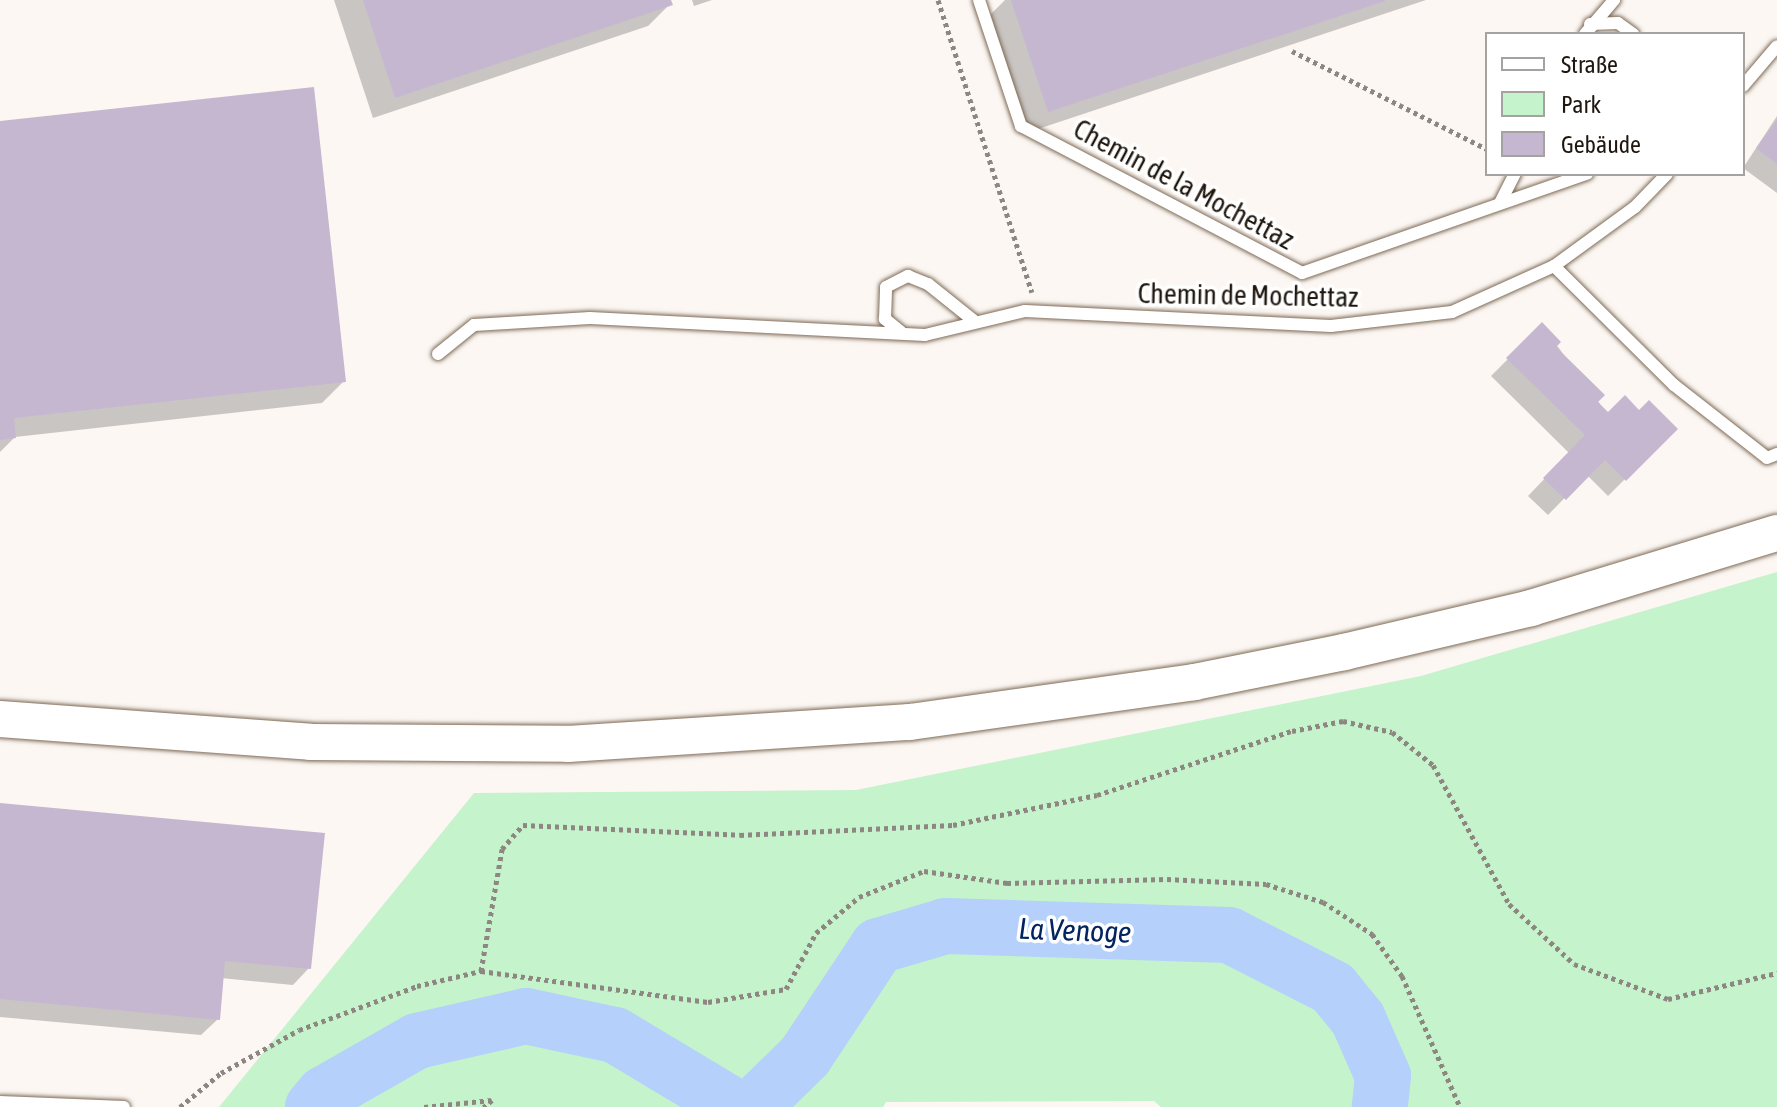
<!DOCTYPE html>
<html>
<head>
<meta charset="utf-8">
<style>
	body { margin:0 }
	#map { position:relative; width:1777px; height:1107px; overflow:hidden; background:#fcf7f3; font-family:"Asap Condensed",sans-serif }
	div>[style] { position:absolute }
	.green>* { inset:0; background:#c4f3cc }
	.shadow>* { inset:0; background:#0003 }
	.river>* { height:56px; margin:-28px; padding:0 28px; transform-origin:28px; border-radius:28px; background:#b5d0fb }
	.building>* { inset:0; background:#c6b7d1 }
	.path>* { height:5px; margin-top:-2.5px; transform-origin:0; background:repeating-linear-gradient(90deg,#8e8781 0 4px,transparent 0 8px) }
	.roads { filter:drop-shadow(0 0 2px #7e6a56) drop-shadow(0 0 2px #7e6a56) }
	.service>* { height:12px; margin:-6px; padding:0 6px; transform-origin:6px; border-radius:6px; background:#fff }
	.secondary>* { height:36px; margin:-18px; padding:0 18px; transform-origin:18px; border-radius:18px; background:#fff }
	span { translate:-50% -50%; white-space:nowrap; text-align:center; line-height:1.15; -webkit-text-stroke:7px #fff; paint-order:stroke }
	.street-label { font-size:28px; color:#1f170f }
	.water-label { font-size:30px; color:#022561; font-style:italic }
	.legend { position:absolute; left:1485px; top:32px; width:260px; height:144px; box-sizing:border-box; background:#fff; border:2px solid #a5a29f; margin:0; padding:10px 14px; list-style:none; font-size:24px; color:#1f170f }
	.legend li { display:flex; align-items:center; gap:16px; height:40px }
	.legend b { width:40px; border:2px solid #a5a29f }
</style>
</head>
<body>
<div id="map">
	<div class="green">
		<i style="clip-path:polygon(1777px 572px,1777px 1107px,1161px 1107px,1154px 1101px,886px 1102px,883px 1107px,219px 1107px,474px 793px,856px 790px,1421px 676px)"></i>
	</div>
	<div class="shadow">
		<i style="clip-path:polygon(334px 0,669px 0,670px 4px,648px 26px,373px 118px)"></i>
		<i style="clip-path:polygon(692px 0,712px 0,694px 6px)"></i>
		<i style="clip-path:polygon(1005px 0,1426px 0,1026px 133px,988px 17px)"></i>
		<i style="clip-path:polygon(1777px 116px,1777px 193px,1743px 168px)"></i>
		<i style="clip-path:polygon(0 123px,344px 381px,322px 403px,15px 437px,0 452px)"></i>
		<i style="clip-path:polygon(1542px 325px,1608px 415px,1639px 413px,1675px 429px,1608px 496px,1587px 475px,1548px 515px,1528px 496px,1569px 453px,1491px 376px)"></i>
		<i style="clip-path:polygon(0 805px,309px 968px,293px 985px,221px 978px,218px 1019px,201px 1035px,0 1017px)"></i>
	</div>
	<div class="river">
		<i style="left:313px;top:1107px;width:17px;rotate:-50deg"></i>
		<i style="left:324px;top:1094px;width:107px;rotate:-29.7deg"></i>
		<i style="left:417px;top:1041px;width:112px;rotate:-12.9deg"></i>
		<i style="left:526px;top:1016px;width:91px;rotate:12.1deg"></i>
		<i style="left:615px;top:1035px;width:140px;rotate:31deg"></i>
		<i style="left:753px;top:1107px;width:73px;rotate:-44.4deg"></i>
		<i style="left:805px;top:1056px;width:132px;rotate:-56.4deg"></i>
		<i style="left:878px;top:946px;width:71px;rotate:-16.4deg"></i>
		<i style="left:946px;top:926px;width:283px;rotate:1.8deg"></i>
		<i style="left:1229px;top:935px;width:117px;rotate:27deg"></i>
		<i style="left:1333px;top:988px;width:40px;rotate:51deg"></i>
		<i style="left:1358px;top:1019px;width:62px;rotate:66.3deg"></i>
		<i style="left:1383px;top:1076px;width:31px;rotate:96deg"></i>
	</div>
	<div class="building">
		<i style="clip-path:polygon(363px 0,671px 0,673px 5px,395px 98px)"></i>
		<i style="clip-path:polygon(1011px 0,1385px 0,1385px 1px,1048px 112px)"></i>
		<i style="clip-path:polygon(314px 87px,346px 382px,14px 418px,16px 438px,0 440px,0 121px)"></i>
		<i style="clip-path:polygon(1777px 120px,1777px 164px,1756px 148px)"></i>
		<i style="clip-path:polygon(1542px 322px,1561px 342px,1556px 347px,1605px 395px,1598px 402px,1608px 412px,1625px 395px,1639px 410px,1649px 400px,1678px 429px,1626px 481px,1605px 460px,1566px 500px,1543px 478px,1585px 435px,1506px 358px)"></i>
		<i style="clip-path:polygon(0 803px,325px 833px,311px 969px,225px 961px,220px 1020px,0 999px)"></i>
	</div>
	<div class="path">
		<i style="left:938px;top:0;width:307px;rotate:72.2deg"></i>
		<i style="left:1292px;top:51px;width:218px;rotate:26.7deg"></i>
		<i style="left:481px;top:971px;width:124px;rotate:-80.2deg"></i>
		<i style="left:502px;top:849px;width:32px;rotate:-49deg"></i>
		<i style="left:523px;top:825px;width:217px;rotate:2.6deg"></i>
		<i style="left:740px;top:835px;width:213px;rotate:-2.7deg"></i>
		<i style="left:953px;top:825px;width:147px;rotate:-11.8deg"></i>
		<i style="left:1097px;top:795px;width:205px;rotate:-18.2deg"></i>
		<i style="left:1292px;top:731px;width:52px;rotate:-11.1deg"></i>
		<i style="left:1343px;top:721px;width:50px;rotate:12.7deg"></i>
		<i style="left:1392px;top:732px;width:53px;rotate:38.8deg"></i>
		<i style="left:1433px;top:765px;width:158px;rotate:61.3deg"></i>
		<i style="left:1509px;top:904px;width:88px;rotate:42.7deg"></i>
		<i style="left:1574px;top:964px;width:100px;rotate:20.4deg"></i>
		<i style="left:1668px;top:999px;width:112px;rotate:-13.4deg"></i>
		<i style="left:180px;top:1107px;width:53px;rotate:-39.7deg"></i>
		<i style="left:221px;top:1073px;width:89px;rotate:-28.9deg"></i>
		<i style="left:299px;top:1030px;width:126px;rotate:-20.4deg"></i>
		<i style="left:417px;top:986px;width:66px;rotate:-13.2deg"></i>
		<i style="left:481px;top:971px;width:229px;rotate:7.8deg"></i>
		<i style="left:708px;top:1002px;width:79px;rotate:-9.5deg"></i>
		<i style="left:786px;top:989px;width:64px;rotate:-61.8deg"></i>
		<i style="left:816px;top:933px;width:56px;rotate:-39.9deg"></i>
		<i style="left:859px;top:897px;width:70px;rotate:-21.8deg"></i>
		<i style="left:924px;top:871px;width:84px;rotate:8.2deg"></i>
		<i style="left:1007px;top:883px;width:160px;rotate:-1.4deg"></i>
		<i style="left:1167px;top:879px;width:99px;rotate:2.9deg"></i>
		<i style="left:1266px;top:884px;width:60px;rotate:17.5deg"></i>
		<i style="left:1323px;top:902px;width:59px;rotate:33.1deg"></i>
		<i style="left:1372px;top:934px;width:52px;rotate:54.5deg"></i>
		<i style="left:1402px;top:976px;width:143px;rotate:66.1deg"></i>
		<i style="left:424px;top:1107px;width:68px;rotate:-5.9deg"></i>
		<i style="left:492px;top:1100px;width:11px;rotate:139deg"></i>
	</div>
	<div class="roads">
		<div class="service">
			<i style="left:979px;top:0;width:133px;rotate:71.6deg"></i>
			<i style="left:1021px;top:126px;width:317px;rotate:27.6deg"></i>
			<i style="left:1302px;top:273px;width:302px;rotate:-19.2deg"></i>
			<i style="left:1590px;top:24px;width:28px;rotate:-2deg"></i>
			<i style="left:1618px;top:23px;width:19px;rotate:36deg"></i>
			<i style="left:1585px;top:34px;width:45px;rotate:-49.5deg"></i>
			<i style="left:1743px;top:86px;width:52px;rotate:-49.6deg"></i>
			<i style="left:1500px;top:203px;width:33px;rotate:-63deg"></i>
			<i style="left:1554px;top:266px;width:169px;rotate:44.8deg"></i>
			<i style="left:1674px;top:385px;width:118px;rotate:38.1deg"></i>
			<i style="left:1767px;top:458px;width:11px;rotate:-22deg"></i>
			<i style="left:901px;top:332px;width:21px;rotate:-141deg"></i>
			<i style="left:885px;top:319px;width:32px;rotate:-88deg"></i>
			<i style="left:886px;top:287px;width:25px;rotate:-27deg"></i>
			<i style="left:908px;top:276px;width:22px;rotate:22deg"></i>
			<i style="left:928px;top:284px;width:58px;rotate:38.7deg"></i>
			<i style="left:438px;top:354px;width:46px;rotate:-38.9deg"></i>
			<i style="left:474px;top:325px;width:116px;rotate:-3.5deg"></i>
			<i style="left:590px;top:318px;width:335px;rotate:2.9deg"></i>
			<i style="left:925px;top:335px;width:103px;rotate:-13.5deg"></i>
			<i style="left:1025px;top:311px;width:306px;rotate:2.8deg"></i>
			<i style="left:1331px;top:326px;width:122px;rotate:-6.6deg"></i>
			<i style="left:1452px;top:312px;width:112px;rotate:-24.3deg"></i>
			<i style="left:1554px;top:266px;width:100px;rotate:-36.1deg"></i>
			<i style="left:1635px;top:207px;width:46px;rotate:-45.9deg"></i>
			<i style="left:0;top:1102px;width:124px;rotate:2.3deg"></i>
		</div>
		<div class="secondary">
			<i style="left:0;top:719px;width:311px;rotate:4.2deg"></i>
			<i style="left:310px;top:742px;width:258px;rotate:0.4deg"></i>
			<i style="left:568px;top:744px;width:343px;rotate:-3.7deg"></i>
			<i style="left:910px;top:722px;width:287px;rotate:-8deg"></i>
			<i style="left:1194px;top:682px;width:153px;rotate:-11.3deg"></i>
			<i style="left:1344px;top:652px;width:192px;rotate:-13.2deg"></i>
			<i style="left:1531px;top:608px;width:257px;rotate:-17deg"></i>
		</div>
	</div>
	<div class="street-label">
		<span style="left:1184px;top:184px;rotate:28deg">Chemin de la Mochettaz</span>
		<span style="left:1248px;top:295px;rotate:1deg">Chemin de Mochettaz</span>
	</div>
	<div class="water-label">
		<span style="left:1075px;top:930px;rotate:2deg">La Venoge</span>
	</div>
	<ul class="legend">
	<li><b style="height:10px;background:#fff"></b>Straße</li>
	<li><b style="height:22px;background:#c4f3cc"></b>Park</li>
	<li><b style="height:22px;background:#c6b7d1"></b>Gebäude</li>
	</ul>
</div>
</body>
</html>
